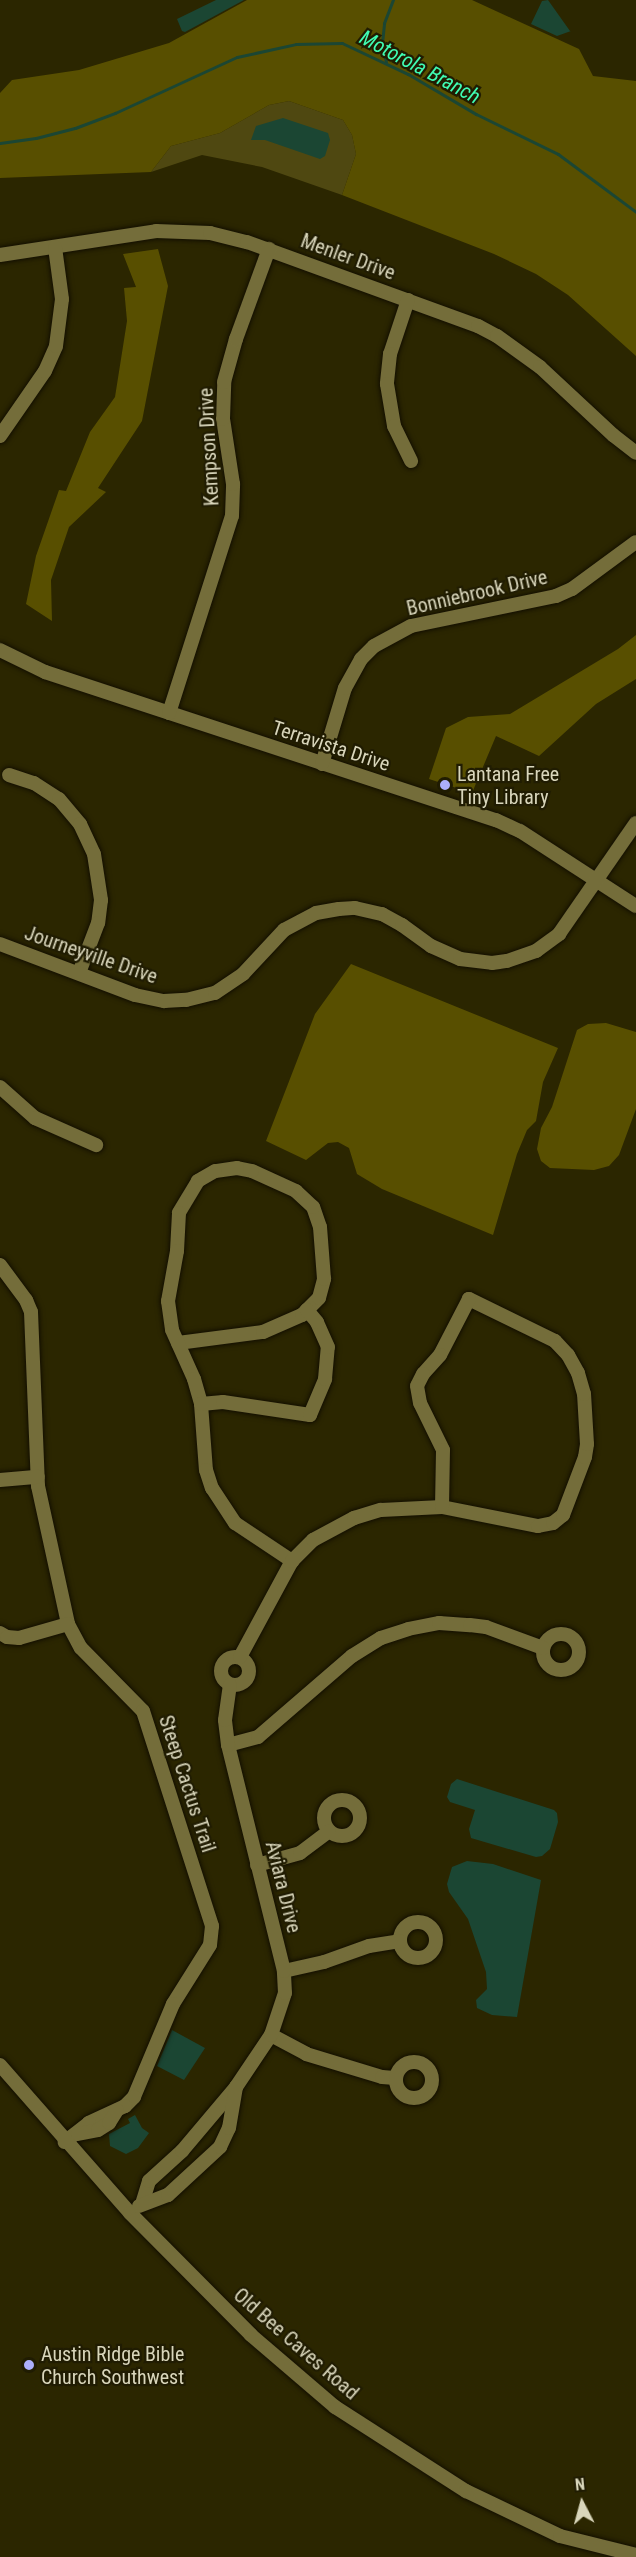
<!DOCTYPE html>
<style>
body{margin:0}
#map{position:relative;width:636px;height:2557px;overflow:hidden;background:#2b2600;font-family:"Roboto Condensed",sans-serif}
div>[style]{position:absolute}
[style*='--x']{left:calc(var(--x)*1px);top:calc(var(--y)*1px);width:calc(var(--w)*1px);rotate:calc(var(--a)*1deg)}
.green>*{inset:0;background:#4f4811}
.forest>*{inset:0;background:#584f00}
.water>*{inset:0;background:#1b4633}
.stream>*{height:3px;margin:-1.5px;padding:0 1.5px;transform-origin:1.5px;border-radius:1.5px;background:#1b4633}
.roads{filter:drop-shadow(0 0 2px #130f00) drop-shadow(0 0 2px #130f00)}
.minor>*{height:14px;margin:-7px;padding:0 7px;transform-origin:7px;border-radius:7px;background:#746d3a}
.minor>.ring{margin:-7px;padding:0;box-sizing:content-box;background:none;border:14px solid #746d3a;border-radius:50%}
.dots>*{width:16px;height:16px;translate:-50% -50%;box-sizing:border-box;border:3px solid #201c02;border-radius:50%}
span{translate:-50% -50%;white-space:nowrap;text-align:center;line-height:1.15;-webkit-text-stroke:4.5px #201c02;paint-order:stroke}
.street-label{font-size:20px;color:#d9d6bb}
.poi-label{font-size:20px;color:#d9d6bb}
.left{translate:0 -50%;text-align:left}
.water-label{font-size:21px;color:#40fcb3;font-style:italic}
.north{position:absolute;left:552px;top:2473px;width:60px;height:60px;-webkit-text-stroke:4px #201c02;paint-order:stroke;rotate:354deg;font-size:16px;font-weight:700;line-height:24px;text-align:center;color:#d9d6bb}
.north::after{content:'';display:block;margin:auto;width:21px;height:27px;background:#d9d6bb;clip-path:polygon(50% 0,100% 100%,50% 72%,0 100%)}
</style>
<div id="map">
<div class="green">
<div style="clip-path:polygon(289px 101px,343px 120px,352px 135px,356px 154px,342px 195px,262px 167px,202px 155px,151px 172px,171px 146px,220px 133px,269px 105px)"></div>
</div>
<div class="forest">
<div style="clip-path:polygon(247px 0,472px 0,579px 49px,593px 76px,636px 81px,636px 356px,568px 295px,536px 274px,494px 254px,342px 195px,356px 154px,352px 135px,343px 120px,289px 101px,269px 105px,220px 133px,171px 146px,151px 172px,0 178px,0 93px,12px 80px,79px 70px,169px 43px)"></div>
<div style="clip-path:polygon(158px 249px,168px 286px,142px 421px,98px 488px,106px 492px,69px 527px,51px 580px,52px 621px,26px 604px,36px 556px,59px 490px,66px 491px,90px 432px,115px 397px,127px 321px,124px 288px,136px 287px,123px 254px)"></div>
<div style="clip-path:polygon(636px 635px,636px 679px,596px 704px,539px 756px,496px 736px,472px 793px,429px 779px,446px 728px,468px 717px,510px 714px,618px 649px)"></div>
<div style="clip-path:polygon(351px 964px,558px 1048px,543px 1082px,536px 1121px,527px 1130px,517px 1154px,493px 1235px,382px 1189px,357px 1174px,349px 1148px,338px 1142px,328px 1143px,306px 1160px,266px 1141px,315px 1014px)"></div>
<div style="clip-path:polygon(606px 1023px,636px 1032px,636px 1109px,619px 1155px,609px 1166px,594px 1170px,550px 1168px,541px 1161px,537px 1149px,541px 1128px,552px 1107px,577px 1030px,588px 1024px)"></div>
</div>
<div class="water">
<div style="clip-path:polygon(216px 0,244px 0,185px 32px,182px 31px,177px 19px)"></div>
<div style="clip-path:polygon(548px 0,570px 31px,571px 31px,557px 36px,531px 24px,542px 1px)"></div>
<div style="clip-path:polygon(283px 118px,328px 133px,330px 140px,325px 156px,320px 159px,265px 140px,251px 140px,256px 126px)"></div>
<div style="clip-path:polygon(457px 1779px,554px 1810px,557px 1813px,558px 1822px,550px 1849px,542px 1856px,536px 1857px,471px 1838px,469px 1829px,475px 1810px,450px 1802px,447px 1797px,451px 1784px)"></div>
<div style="clip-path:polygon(467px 1861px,493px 1864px,541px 1880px,517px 2017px,492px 2015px,477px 2008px,476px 2000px,487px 1989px,486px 1972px,468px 1919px,449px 1892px,447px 1884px,452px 1867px)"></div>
<div style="clip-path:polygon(172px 2030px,205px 2048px,184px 2080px,157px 2066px)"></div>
<div style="clip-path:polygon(135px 2115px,142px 2128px,149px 2133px,138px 2148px,126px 2154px,110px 2146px,109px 2134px,130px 2123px,128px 2119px)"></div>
</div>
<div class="stream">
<div style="--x:386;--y:62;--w:19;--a:-102"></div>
<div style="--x:382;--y:43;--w:20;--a:-84"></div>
<div style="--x:384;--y:23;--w:25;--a:-69"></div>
<div style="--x:0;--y:143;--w:36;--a:-8"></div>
<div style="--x:36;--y:138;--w:40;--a:-14.4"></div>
<div style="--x:75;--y:128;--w:43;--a:-20.6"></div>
<div style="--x:115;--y:113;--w:134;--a:-24.7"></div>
<div style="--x:237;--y:57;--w:60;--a:-12.4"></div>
<div style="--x:296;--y:44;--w:46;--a:-1.2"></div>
<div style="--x:342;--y:43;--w:73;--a:25.2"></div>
<div style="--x:408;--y:74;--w:79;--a:30.5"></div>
<div style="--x:476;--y:114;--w:91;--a:26"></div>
<div style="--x:558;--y:154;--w:97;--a:36.6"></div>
</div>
<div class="roads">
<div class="minor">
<div style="--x:0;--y:255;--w:158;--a:-8.7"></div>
<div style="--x:156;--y:231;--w:54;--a:2.1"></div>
<div style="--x:210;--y:233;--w:38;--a:14"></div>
<div style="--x:247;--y:242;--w:246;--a:20"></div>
<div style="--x:478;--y:326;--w:21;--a:28"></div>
<div style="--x:497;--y:336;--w:53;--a:35.8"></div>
<div style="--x:540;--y:367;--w:100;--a:43"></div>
<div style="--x:613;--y:435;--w:29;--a:38"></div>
<div style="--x:408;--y:300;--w:57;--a:108.4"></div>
<div style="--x:390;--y:354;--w:30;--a:96"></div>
<div style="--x:387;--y:384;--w:43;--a:80.5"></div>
<div style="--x:394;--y:426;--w:39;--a:64"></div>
<div style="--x:0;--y:436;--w:79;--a:-55.3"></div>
<div style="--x:45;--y:371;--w:27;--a:-66"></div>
<div style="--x:56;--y:346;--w:47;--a:-82.7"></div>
<div style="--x:62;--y:299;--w:52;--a:-97.7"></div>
<div style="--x:0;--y:650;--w:50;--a:26.1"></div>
<div style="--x:45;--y:672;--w:475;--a:18.2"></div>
<div style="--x:496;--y:820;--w:26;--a:25"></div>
<div style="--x:520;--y:831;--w:138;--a:32.9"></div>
<div style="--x:169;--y:713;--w:207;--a:-72.3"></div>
<div style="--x:232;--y:516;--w:32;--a:-88"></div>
<div style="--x:233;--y:484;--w:66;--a:-98.7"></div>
<div style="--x:223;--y:419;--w:37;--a:-88"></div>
<div style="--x:224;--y:382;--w:45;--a:-74.4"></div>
<div style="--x:236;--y:339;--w:96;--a:-69.9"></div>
<div style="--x:322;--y:764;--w:79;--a:-73.2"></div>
<div style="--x:345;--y:688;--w:33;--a:-61"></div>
<div style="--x:361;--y:659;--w:18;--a:-45"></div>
<div style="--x:374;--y:646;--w:42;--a:-28.4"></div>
<div style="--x:411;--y:626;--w:148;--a:-11.7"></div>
<div style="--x:556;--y:596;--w:17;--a:-24"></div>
<div style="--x:572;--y:589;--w:79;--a:-36.3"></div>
<div style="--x:9;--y:775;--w:26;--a:18"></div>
<div style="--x:34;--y:783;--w:30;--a:33"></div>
<div style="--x:59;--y:799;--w:33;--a:50"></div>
<div style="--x:80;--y:824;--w:33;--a:65"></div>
<div style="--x:94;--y:854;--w:47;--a:81.3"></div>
<div style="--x:101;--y:900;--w:23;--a:97"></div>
<div style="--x:98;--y:923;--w:53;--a:110.8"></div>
<div style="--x:0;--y:944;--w:144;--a:20.7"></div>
<div style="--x:135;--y:995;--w:30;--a:12"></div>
<div style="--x:164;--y:1001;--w:22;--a:-3"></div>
<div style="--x:186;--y:1000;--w:30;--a:-14"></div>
<div style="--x:215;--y:993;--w:34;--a:-34"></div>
<div style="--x:243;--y:974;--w:60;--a:-47"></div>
<div style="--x:284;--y:930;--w:36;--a:-28"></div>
<div style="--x:316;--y:913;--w:23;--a:-10"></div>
<div style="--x:339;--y:909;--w:16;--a:-4"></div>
<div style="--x:355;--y:908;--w:28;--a:13"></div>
<div style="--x:382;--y:914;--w:23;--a:29"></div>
<div style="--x:402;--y:925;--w:36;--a:36"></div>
<div style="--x:431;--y:946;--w:32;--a:24"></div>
<div style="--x:460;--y:959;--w:32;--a:7"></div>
<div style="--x:492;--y:963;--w:15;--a:-8"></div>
<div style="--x:507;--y:961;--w:31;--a:-19"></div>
<div style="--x:536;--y:951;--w:29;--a:-36"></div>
<div style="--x:559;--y:934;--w:135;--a:-55.3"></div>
<div style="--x:0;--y:1087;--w:47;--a:41.5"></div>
<div style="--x:35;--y:1118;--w:67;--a:23.9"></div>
<div style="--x:0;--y:1265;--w:44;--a:53.4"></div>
<div style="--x:26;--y:1300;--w:13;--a:67"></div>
<div style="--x:31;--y:1312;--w:174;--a:87.7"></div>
<div style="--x:38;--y:1486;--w:141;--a:77.7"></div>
<div style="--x:68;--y:1624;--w:27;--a:62"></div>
<div style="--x:81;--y:1648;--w:88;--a:45.5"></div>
<div style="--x:143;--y:1711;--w:226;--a:72.2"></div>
<div style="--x:212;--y:1926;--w:19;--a:96"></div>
<div style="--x:210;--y:1945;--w:70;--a:122.1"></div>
<div style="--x:173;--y:2004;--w:101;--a:112.8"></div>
<div style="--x:134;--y:2097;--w:13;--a:135"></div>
<div style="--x:125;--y:2106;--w:40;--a:155"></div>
<div style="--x:89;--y:2123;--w:31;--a:142"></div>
<div style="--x:178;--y:1343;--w:86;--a:-7.4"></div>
<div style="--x:263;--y:1332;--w:43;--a:-23.6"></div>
<div style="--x:302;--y:1315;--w:24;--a:-45"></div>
<div style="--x:319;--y:1298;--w:20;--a:-75"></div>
<div style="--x:324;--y:1279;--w:52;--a:-94.4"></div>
<div style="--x:320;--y:1227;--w:21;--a:-109"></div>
<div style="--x:313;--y:1207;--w:23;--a:-137"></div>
<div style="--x:296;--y:1191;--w:48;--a:-155.6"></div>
<div style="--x:252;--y:1171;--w:15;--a:-169"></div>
<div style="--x:237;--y:1168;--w:22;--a:172"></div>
<div style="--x:215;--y:1171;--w:20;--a:150"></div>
<div style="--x:198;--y:1181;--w:37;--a:121"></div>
<div style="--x:179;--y:1213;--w:38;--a:93"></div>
<div style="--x:177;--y:1251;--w:51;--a:100.2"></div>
<div style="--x:168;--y:1301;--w:29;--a:82"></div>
<div style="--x:172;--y:1330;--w:54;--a:65.8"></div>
<div style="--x:194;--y:1379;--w:26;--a:74"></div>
<div style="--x:201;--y:1404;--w:66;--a:85.7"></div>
<div style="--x:206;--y:1470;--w:19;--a:72"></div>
<div style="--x:212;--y:1488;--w:42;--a:56.7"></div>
<div style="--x:235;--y:1523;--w:69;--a:33.7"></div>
<div style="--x:201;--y:1404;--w:22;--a:-5"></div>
<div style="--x:223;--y:1402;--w:88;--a:8.5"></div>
<div style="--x:310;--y:1415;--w:39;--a:-67"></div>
<div style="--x:325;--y:1379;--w:32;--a:-85"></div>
<div style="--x:328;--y:1347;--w:27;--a:-114"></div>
<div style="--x:317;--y:1322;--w:16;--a:-130"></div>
<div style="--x:0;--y:1480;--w:38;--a:-5"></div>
<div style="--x:0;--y:1633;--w:8;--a:30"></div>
<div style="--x:7;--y:1637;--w:12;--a:5"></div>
<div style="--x:19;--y:1638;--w:51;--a:-15.9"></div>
<div class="ring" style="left:543px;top:1634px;width:22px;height:22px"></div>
<div class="ring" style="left:221px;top:1657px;width:14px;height:14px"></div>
<div style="--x:240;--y:1657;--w:109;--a:-61.6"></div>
<div style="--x:292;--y:1561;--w:30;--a:-45"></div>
<div style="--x:313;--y:1540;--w:47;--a:-28.2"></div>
<div style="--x:354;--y:1518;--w:28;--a:-17"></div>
<div style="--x:381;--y:1510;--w:61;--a:-2.8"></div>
<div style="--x:442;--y:1507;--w:98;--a:11.2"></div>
<div style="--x:538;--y:1526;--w:15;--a:-11"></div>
<div style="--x:553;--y:1523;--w:13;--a:-39"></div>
<div style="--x:563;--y:1515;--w:62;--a:-69.2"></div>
<div style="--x:585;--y:1457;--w:13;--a:-81"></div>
<div style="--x:587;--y:1444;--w:50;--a:-93.4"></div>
<div style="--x:584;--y:1394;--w:22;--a:-106"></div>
<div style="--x:578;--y:1373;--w:21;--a:-119"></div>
<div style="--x:568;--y:1355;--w:19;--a:-133"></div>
<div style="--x:555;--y:1341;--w:96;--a:-154"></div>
<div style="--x:469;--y:1299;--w:63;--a:117.4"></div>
<div style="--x:440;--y:1355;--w:25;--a:132"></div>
<div style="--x:423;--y:1374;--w:13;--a:117"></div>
<div style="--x:417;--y:1386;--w:17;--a:80"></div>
<div style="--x:420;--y:1403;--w:52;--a:63.9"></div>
<div style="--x:443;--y:1450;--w:57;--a:91"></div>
<div style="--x:228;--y:1745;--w:31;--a:-15"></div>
<div style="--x:258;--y:1737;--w:124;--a:-40.8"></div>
<div style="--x:352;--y:1656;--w:34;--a:-32"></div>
<div style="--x:381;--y:1638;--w:28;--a:-18"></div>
<div style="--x:408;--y:1629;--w:32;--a:-11"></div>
<div style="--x:439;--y:1623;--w:31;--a:4"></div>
<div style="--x:470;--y:1625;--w:16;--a:7"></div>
<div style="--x:486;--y:1627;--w:61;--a:20.2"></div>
<div class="ring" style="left:324px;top:1800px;width:22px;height:22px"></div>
<div style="--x:257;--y:1865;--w:45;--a:-15.6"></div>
<div style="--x:300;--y:1853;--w:36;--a:-37"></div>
<div class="ring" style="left:400px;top:1922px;width:22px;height:22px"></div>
<div style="--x:284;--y:1971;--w:41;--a:-12.7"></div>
<div style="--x:324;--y:1962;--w:48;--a:-19.6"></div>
<div style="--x:369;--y:1946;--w:31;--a:-9"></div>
<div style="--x:271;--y:2035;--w:40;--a:28"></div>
<div style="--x:306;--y:2054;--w:79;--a:16.8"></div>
<div style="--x:382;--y:2077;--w:13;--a:4"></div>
<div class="ring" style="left:396px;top:2062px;width:22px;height:22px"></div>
<div style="--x:0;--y:2065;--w:197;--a:48.7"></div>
<div style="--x:130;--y:2213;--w:172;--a:45.2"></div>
<div style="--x:251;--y:2335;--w:111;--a:40.6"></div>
<div style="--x:335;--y:2407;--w:156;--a:32.7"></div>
<div style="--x:466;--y:2491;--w:104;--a:25.6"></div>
<div style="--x:560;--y:2536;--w:78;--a:14"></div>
<div style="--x:78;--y:2134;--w:20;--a:-11"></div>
<div style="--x:98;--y:2130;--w:13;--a:-32"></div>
<div style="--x:109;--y:2123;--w:15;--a:-58"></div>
<div style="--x:142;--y:2204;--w:24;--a:-73"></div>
<div style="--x:149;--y:2181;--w:45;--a:-42.3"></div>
<div style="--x:182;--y:2151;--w:84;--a:-49.8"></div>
<div style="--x:236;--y:2087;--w:63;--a:-56.1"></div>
<div style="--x:271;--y:2035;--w:44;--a:-71.6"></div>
<div style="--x:285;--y:1993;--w:22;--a:-93"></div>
<div style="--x:284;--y:1971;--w:233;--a:-103.9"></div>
<div style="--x:228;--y:1745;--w:25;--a:-97"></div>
<div style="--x:225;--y:1720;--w:35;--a:-82"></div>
<div style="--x:139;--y:2206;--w:31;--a:-21"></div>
<div style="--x:168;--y:2195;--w:71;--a:-42.7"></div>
<div style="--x:220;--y:2147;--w:21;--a:-65"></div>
<div style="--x:229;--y:2128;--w:42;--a:-80.3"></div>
</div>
</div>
<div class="dots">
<div style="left:445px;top:785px;background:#acaffb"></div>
<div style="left:29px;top:2365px;background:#acaffb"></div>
</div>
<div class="street-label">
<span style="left:348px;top:257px;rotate:20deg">Menler Drive</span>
<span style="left:209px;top:447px;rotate:-93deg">Kempson Drive</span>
<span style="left:477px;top:593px;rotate:-13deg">Bonniebrook Drive</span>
<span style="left:331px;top:746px;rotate:18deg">Terravista Drive</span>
<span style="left:91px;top:955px;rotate:19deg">Journeyville Drive</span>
<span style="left:187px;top:1784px;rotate:72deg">Steep Cactus Trail</span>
<span style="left:283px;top:1887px;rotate:76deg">Aviara Drive</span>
<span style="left:296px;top:2344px;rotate:41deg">Old Bee Caves Road</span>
</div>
<div class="poi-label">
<span class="left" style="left:457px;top:786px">Lantana Free<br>Tiny Library</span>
<span class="left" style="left:41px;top:2366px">Austin Ridge Bible<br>Church Southwest</span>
</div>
<div class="water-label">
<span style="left:420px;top:67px;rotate:28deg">Motorola Branch</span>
</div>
<div class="north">N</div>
</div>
